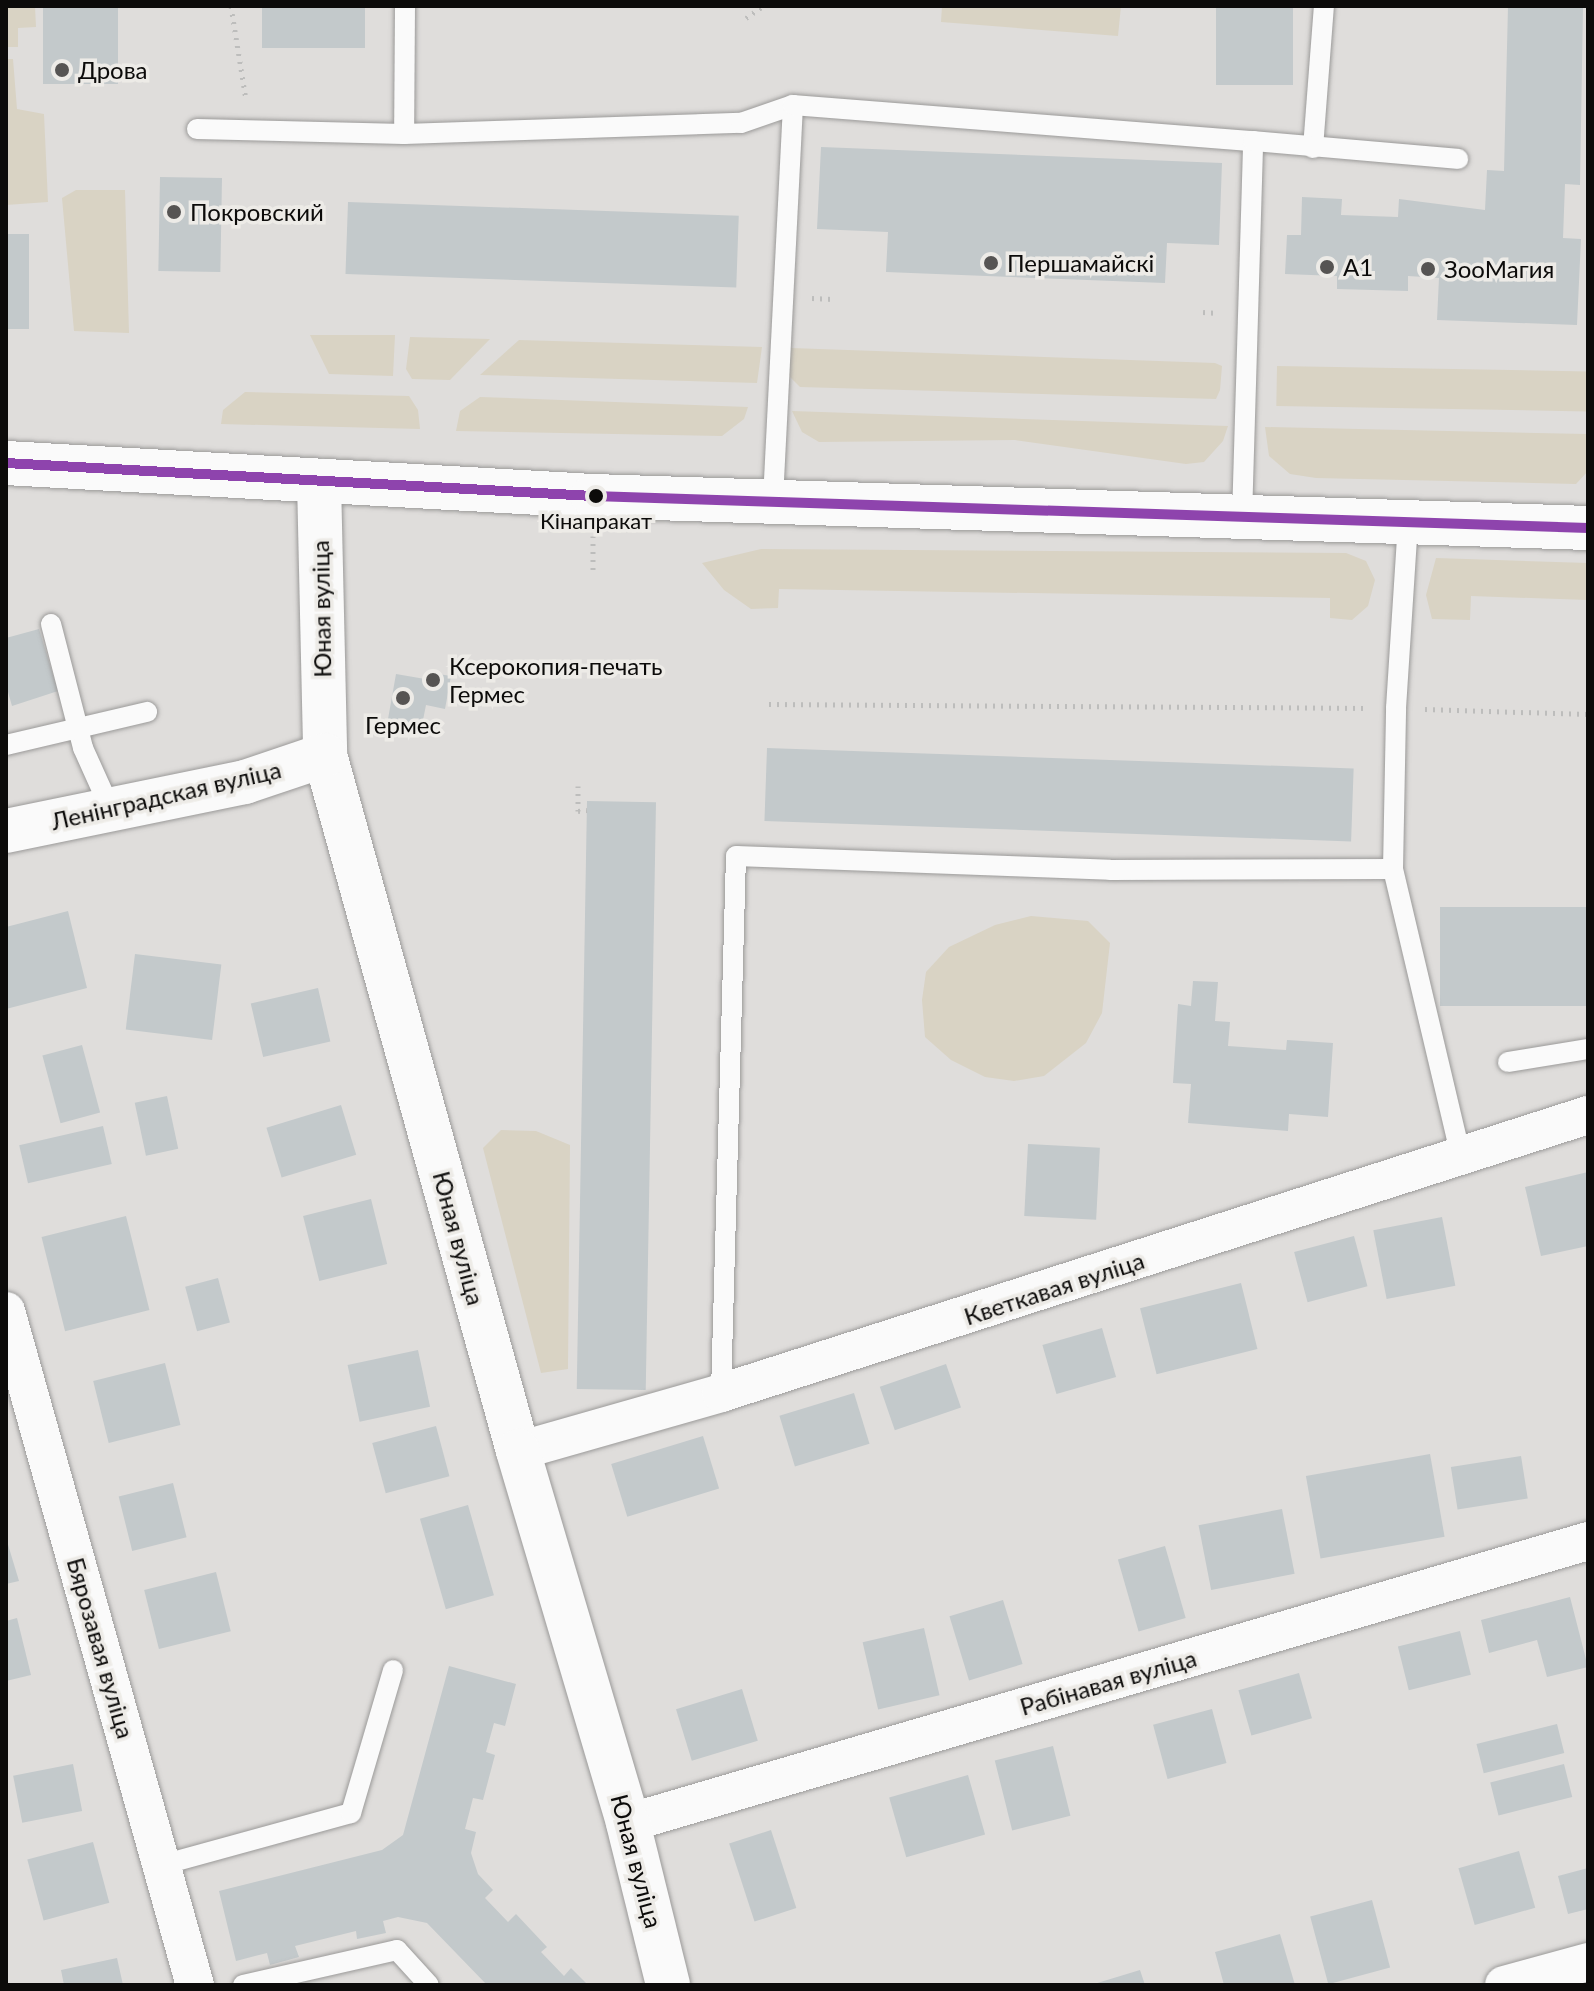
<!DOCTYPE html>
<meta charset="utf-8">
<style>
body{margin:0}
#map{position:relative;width:1594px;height:1991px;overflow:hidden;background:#dfdddb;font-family:Lato,sans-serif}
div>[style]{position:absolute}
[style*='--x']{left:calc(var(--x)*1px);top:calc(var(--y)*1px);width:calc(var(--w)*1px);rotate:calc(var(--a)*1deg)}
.green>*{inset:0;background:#d9d3c4;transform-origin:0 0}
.building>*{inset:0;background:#c3c9cb;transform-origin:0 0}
.path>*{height:5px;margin-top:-2.5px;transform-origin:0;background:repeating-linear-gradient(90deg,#bdbdbc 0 2px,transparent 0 8px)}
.roads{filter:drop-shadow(0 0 2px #9b9a99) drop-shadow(0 0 2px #9b9a99)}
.service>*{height:20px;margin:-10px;padding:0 10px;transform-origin:10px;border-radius:10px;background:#fafafa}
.minor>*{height:38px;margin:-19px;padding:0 19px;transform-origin:19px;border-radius:19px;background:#fafafa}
.tertiary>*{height:44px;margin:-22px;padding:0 22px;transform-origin:22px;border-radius:22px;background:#fafafa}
.primary>*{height:44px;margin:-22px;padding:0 22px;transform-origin:22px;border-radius:22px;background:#fafafa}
.bus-1>*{height:10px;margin:-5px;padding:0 5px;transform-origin:5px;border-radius:5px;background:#8e44ad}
.dots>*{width:22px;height:22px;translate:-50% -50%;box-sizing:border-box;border:4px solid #edebe7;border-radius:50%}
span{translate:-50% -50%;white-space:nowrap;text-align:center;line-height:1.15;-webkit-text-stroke:7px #edebe7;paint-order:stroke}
.bus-label{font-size:22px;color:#0c0b0a}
.poi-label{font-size:24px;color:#0c0b0a}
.left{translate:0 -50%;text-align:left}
.street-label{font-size:24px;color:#0c0b0a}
.frame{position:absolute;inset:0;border:8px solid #0c0b0a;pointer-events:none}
</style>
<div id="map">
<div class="green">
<div style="clip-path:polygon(6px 6px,35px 6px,36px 27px,18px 28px,18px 47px,6px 47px)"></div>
<div style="clip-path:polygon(942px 6px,1121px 6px,1118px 36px,941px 22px)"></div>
<div style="clip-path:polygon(6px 59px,13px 59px,17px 109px,44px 114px,48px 202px,6px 205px)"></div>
<div style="clip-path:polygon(76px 190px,125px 190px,129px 333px,74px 331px,62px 198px)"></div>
<div style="clip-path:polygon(310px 335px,395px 335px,393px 376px,329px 374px)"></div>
<div style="clip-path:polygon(410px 337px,490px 339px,450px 380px,412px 379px,406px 369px)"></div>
<div style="clip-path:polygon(519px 340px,762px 347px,757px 383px,480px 375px)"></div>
<div style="clip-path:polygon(791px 348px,1215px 363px,1222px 366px,1220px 390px,1216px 399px,800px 387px,789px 376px)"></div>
<div style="left:1277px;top:366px;width:311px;height:40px;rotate:1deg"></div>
<div style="clip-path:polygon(245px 392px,409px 396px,418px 410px,420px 429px,221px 424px,223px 410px)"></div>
<div style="clip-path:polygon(480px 397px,748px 407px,744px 419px,722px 436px,456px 431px,460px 411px)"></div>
<div style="clip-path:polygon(792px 411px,1228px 426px,1223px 441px,1204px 462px,1186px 464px,1015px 440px,819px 442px,802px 432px)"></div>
<div style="clip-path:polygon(1265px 427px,1587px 434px,1588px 471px,1576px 484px,1316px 478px,1290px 474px,1269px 456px)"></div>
<div style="clip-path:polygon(761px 549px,1346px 553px,1366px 561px,1375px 580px,1368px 606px,1352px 620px,1330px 618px,1330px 598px,779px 589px,778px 608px,751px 609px,724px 590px,702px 563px)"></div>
<div style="clip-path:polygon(1436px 558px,1588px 563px,1588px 600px,1471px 596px,1470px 620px,1432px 619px,1426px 595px)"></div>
<div style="clip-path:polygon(1031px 916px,1088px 921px,1110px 943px,1102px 1013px,1086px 1043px,1044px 1076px,1014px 1081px,985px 1077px,951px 1060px,925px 1037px,922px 1000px,926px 972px,949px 947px,995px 925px)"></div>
<div style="clip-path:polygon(501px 1130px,536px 1131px,570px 1145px,568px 1369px,541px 1373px,483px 1148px)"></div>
</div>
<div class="building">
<div style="left:43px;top:6px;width:75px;height:78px"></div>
<div style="left:262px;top:6px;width:103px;height:42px"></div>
<div style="left:1216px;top:6px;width:77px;height:79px"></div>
<div style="clip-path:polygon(1508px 6px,1583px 6px,1580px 185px,1565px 184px,1563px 238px,1581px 239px,1577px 325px,1437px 320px,1439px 278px,1408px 276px,1408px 291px,1337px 289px,1337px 276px,1285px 274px,1287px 235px,1301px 235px,1302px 197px,1342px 199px,1341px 215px,1398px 217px,1399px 199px,1485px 210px,1487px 170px,1504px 171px)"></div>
<div style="clip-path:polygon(821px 147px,1222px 163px,1219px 245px,1167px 243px,1165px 283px,886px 272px,888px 232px,817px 229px)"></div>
<div style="left:160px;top:177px;width:62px;height:94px;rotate:1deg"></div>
<div style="left:348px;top:202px;width:391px;height:72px;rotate:2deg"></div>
<div style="left:6px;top:234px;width:23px;height:95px"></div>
<div style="clip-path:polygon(39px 629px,58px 691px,12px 706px,6px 685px,6px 638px)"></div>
<div style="clip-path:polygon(426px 672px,451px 676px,445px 709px,426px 705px,422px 725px,388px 719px,396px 674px,425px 679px)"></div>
<div style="left:767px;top:748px;width:587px;height:73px;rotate:2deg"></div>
<div style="left:587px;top:801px;width:69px;height:588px;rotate:1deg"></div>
<div style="left:1588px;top:907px;width:99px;height:148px;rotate:90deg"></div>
<div style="clip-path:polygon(68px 911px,87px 988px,6px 1009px,6px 927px)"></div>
<div style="left:135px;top:954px;width:87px;height:76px;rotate:7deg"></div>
<div style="clip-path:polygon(1193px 981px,1218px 982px,1215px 1021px,1230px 1022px,1228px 1046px,1286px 1050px,1287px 1040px,1333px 1043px,1328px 1117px,1289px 1114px,1288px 1131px,1188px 1123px,1191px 1084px,1173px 1083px,1178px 1004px,1191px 1006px)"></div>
<div style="left:318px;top:988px;width:55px;height:69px;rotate:77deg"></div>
<div style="left:82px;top:1045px;width:70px;height:41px;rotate:75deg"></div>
<div style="left:167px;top:1096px;width:54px;height:33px;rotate:78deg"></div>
<div style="left:341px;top:1105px;width:52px;height:78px;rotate:73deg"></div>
<div style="left:103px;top:1126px;width:39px;height:86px;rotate:77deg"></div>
<div style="left:1028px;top:1144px;width:72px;height:72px;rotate:3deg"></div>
<div style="clip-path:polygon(1588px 1172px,1588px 1246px,1541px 1256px,1525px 1187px)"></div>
<div style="left:371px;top:1199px;width:67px;height:70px;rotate:76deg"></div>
<div style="left:126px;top:1216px;width:97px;height:87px;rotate:76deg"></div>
<div style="left:1442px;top:1217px;width:70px;height:70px;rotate:79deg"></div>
<div style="left:1354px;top:1236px;width:52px;height:62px;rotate:75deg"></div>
<div style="left:218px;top:1278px;width:46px;height:34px;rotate:75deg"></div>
<div style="left:1241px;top:1283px;width:68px;height:104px;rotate:76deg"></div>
<div style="left:1102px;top:1328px;width:51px;height:62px;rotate:74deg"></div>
<div style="left:418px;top:1350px;width:58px;height:72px;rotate:78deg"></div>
<div style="left:165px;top:1363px;width:64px;height:74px;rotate:76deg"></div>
<div style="left:946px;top:1364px;width:46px;height:70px;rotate:71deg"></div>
<div style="left:854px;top:1393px;width:53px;height:78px;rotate:73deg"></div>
<div style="left:436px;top:1426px;width:52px;height:66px;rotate:75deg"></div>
<div style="left:703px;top:1436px;width:55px;height:96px;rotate:73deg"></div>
<div style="left:1430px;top:1454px;width:84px;height:126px;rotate:80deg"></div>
<div style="left:1521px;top:1456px;width:43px;height:71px;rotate:81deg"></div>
<div style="left:173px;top:1483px;width:56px;height:56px;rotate:76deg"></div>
<div style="left:468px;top:1505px;width:94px;height:50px;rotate:74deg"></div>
<div style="left:1282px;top:1509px;width:66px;height:85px;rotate:79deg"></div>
<div style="clip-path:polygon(6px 1538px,19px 1581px,6px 1584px)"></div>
<div style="left:1165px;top:1546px;width:75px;height:49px;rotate:74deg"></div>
<div style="left:216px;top:1572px;width:61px;height:74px;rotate:76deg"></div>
<div style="clip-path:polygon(1570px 1597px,1588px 1667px,1547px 1677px,1537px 1640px,1489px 1653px,1481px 1620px)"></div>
<div style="left:1003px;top:1600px;width:67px;height:56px;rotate:73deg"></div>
<div style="clip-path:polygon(17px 1618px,31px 1675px,6px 1681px,6px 1621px)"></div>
<div style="left:924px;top:1628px;width:69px;height:63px;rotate:77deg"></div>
<div style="left:1460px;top:1631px;width:45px;height:64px;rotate:76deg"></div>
<div style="clip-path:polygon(449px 1666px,516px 1684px,505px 1726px,494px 1723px,486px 1752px,495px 1755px,483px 1800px,473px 1798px,465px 1829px,476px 1832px,471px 1853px,478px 1874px,493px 1890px,485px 1898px,508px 1922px,516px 1914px,547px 1947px,541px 1952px,564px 1976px,571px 1968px,588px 1985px,487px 1985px,427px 1923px,398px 1917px,383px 1921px,386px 1933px,357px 1939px,356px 1931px,295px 1946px,299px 1957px,270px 1965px,267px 1953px,236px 1961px,219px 1891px,382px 1850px,403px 1835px)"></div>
<div style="left:1299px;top:1673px;width:47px;height:63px;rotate:74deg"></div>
<div style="left:742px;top:1689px;width:54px;height:69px;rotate:73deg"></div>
<div style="left:1212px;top:1709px;width:56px;height:61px;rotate:75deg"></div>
<div style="left:1557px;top:1724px;width:30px;height:83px;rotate:76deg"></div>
<div style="left:1053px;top:1746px;width:72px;height:60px;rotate:76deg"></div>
<div style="left:73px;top:1764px;width:48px;height:61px;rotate:79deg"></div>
<div style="left:1564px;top:1764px;width:34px;height:76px;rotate:76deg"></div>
<div style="left:968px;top:1775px;width:62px;height:82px;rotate:74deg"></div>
<div style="left:771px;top:1830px;width:82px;height:44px;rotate:72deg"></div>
<div style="left:93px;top:1842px;width:63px;height:68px;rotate:75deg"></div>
<div style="left:1519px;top:1851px;width:59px;height:63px;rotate:74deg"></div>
<div style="clip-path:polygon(1588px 1868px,1588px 1909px,1568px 1914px,1558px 1876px)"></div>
<div style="left:1372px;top:1900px;width:70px;height:64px;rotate:75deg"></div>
<div style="clip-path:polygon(1280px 1934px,1295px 1985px,1224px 1985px,1215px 1952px)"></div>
<div style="clip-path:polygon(117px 1958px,123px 1985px,64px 1985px,61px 1970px)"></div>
<div style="clip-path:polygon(1140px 1970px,1145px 1985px,1094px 1985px,1094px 1984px)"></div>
</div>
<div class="path">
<div style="--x:231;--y:6;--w:95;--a:80.9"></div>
<div style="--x:746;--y:18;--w:21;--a:-35"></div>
<div style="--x:812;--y:298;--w:21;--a:3"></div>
<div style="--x:1203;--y:312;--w:15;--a:4"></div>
<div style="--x:593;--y:536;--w:39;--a:90"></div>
<div style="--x:769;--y:704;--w:598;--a:0.38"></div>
<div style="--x:1425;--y:709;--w:163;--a:1.8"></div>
<div style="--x:578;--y:786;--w:25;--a:90"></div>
<div style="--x:578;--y:811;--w:9;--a:-6"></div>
</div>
<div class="roads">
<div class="service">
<div style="--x:405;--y:6;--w:128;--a:90.4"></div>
<div style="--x:404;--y:134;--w:337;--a:-1.9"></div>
<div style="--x:741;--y:123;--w:55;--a:-19.1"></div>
<div style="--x:793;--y:105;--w:399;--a:92.9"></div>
<div style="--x:793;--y:105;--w:461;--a:4.5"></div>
<div style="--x:197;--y:129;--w:207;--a:1.4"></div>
<div style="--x:1313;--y:148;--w:142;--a:-85.6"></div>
<div style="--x:1242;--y:518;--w:377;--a:-88.3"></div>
<div style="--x:1253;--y:141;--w:206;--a:5"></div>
<div style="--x:51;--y:624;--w:128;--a:75.5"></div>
<div style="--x:83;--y:748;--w:66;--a:65.8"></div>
<div style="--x:6;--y:745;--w:145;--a:-13.2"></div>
<div style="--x:1393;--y:869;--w:295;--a:76.7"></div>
<div style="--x:1508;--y:1062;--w:81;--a:-9.2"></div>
<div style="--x:721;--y:1393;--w:537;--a:-88.4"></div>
<div style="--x:736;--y:856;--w:374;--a:2.1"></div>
<div style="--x:1110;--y:870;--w:283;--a:-0.2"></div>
<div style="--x:1393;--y:869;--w:161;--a:-88.9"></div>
<div style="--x:1396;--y:708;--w:185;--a:-86.3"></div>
<div style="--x:162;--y:1865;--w:196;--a:-15.4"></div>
<div style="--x:351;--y:1813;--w:149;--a:-73.6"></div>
<div style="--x:243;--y:1985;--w:158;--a:-12.8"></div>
<div style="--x:397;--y:1950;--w:47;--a:47.6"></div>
</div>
<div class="minor">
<div style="--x:6;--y:1311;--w:700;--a:74.34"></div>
<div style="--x:518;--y:1451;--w:211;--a:-15.9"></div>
<div style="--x:721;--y:1393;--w:910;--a:-17.78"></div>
<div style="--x:628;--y:1823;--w:1001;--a:-16.37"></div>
<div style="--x:1504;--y:1985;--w:87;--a:-15.3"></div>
</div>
<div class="tertiary">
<div style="--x:319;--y:481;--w:274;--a:88.7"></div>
<div style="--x:325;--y:755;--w:722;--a:74.5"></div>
<div style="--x:518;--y:1451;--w:388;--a:73.5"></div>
<div style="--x:628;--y:1823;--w:167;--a:76.1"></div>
<div style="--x:6;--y:831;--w:244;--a:-11.6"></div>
<div style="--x:245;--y:782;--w:84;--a:-18.6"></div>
</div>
<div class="primary">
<div style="--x:6;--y:463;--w:588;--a:3.22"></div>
<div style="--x:593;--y:496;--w:996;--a:1.84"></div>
</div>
</div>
<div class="bus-1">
<div style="--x:6;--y:463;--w:588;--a:3.22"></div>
<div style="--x:593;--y:496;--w:996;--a:1.84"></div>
</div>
<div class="dots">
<div style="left:62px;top:70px;background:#565453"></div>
<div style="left:174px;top:212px;background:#565453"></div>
<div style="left:991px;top:263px;background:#565453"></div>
<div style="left:1327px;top:267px;background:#565453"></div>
<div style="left:1428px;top:269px;background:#565453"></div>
<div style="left:596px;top:496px;background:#0c0b0a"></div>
<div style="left:433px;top:680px;background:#565453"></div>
<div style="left:403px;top:698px;background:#565453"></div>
</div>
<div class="bus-label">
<span style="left:596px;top:521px">Кінапракат</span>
</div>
<div class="poi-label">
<span class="left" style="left:78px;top:70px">Дрова</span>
<span class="left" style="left:190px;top:212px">Покровский</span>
<span class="left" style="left:1007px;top:263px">Першамайскі</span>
<span class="left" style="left:1343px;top:267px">A1</span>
<span class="left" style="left:1444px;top:269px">ЗооМагия</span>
<span class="left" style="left:449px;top:680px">Ксерокопия-печать<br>Гермес</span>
<span style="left:403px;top:725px">Гермес</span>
</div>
<div class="street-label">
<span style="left:321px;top:609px;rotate:-91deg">Юная вуліца</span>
<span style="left:166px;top:795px;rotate:-13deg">Ленінградская вуліца</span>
<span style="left:459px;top:1238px;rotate:75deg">Юная вуліца</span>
<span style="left:1054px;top:1288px;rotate:-18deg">Кветкавая вуліца</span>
<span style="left:101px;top:1648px;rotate:74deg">Бярозавая вуліца</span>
<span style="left:1108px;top:1682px;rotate:-16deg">Рабінавая вуліца</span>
<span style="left:637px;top:1861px;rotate:75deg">Юная вуліца</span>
</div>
<div class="frame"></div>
</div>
